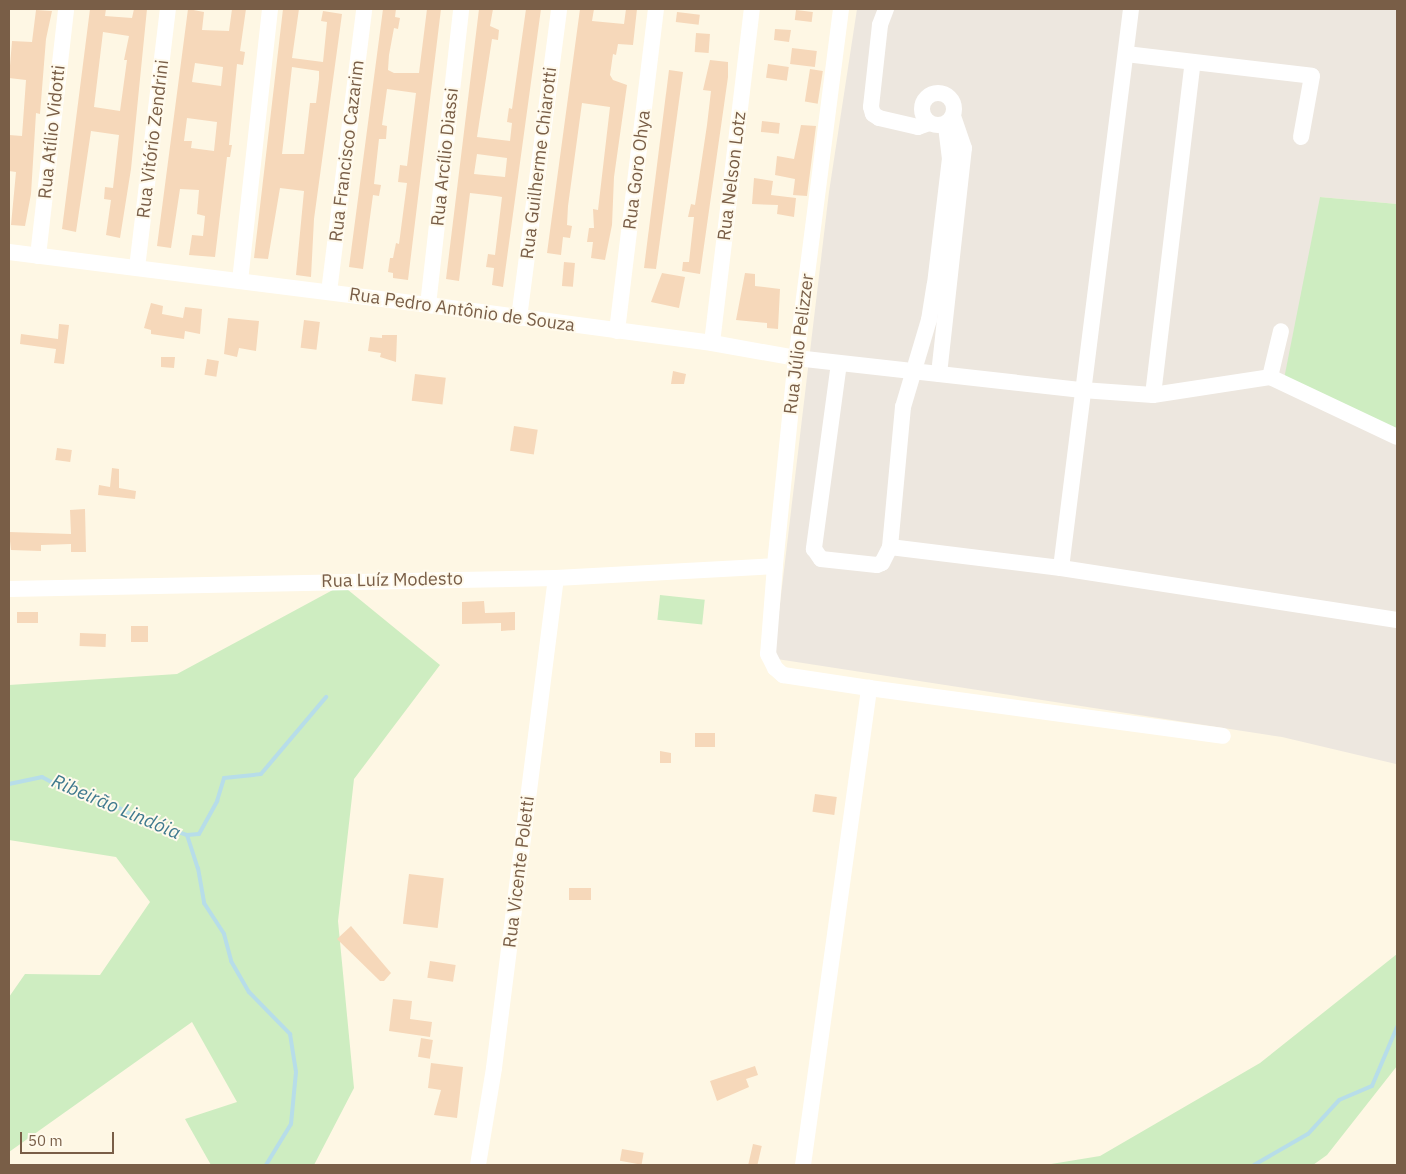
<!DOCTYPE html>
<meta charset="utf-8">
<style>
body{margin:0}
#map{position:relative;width:1406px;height:1174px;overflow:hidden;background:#fef7e4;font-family:"IBM Plex Sans",sans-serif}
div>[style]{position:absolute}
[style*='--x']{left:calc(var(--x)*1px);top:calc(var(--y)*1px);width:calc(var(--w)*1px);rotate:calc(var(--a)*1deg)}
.industrial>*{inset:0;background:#ede7df}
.green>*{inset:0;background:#ceedc1;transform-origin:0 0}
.stream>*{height:4px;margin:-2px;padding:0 2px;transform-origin:2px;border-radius:2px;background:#b7dde9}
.building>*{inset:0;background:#f6d8ba;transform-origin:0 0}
.minor>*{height:16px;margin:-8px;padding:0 8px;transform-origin:8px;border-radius:8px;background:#fff}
.minor>.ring{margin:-8px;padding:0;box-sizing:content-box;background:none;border:16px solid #fff;border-radius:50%}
span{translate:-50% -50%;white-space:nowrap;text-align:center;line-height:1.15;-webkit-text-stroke:4px #fffaec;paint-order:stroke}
.street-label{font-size:18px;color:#795e47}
.water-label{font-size:19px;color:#3f798e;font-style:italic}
.frame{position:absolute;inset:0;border:10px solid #795e47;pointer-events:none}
.scale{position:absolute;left:20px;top:1132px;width:94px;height:22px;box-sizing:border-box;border:2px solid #795e47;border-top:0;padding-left:6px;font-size:15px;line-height:18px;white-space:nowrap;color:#795e47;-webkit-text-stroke:4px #fffaec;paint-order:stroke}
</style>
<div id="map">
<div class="industrial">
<div style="clip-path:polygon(857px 9px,1397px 9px,1397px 204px,1320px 197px,1397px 429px,1396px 764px,1282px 737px,777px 659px,774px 654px,829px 192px)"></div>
</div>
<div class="green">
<div style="clip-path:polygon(1320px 197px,1397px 204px,1397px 429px,1284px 379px)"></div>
<div style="clip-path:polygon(342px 585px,440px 665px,354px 779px,338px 921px,354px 1088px,314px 1165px,211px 1165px,185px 1119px,237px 1102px,192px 1022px,9px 1152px,9px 997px,25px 974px,100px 975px,150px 902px,116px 857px,9px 840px,9px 685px,177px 674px)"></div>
<div style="left:660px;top:595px;width:45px;height:25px;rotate:6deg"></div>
<div style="clip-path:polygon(1397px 954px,1397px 1066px,1327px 1155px,1313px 1165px,1045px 1165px,1100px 1156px,1260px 1063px)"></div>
</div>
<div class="stream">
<div style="--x:9;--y:784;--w:34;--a:-12"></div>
<div style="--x:42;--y:777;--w:36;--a:28"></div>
<div style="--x:74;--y:794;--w:31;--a:11"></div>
<div style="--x:104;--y:800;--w:40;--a:28"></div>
<div style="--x:139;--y:819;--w:51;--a:18.4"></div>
<div style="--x:187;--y:835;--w:35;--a:72"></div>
<div style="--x:198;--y:868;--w:36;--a:80"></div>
<div style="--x:204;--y:903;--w:37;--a:57"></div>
<div style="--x:224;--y:934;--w:28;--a:75"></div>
<div style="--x:231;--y:961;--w:36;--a:60"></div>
<div style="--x:249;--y:992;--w:59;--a:45.7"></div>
<div style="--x:290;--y:1034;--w:38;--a:81"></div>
<div style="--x:296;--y:1072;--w:52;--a:95.5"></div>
<div style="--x:291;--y:1124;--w:48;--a:121.4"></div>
<div style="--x:187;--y:835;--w:12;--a:-5"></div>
<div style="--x:199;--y:834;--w:38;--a:-61"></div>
<div style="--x:217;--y:801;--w:24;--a:-73"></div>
<div style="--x:224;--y:778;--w:37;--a:-6"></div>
<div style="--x:261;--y:774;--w:101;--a:-49.8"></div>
<div style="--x:1254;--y:1165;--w:62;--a:-29.9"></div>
<div style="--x:1308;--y:1134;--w:46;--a:-47.6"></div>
<div style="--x:1339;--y:1100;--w:36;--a:-23"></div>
<div style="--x:1372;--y:1086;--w:64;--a:-67"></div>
</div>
<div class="building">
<div style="clip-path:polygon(evenodd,90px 9px,106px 9px,105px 16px,132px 18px,134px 9px,147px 9px,131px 169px,120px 238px,106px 235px,111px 200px,104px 199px,105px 187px,113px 188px,119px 135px,91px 131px,76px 232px,62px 229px,90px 9px,103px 32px,129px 36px,124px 60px,127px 60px,120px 111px,94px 107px,103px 32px)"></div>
<div style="clip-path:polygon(evenodd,188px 9px,204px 12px,202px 30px,229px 31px,232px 9px,246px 9px,240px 51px,245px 52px,243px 65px,237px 64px,229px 145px,232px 145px,230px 157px,227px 157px,215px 257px,189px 255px,192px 235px,203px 236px,205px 216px,197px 214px,199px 190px,180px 189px,171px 248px,157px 246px,188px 9px,195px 63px,223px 67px,221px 86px,192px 82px,195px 63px,188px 9px,187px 118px,217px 122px,214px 151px,191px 148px,192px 141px,184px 141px,187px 118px)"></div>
<div style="clip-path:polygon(evenodd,283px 9px,299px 9px,292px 58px,323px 62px,327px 22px,321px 21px,323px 11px,342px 14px,314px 219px,311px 277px,296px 275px,304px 191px,280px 188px,268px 259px,254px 258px,283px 9px,292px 67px,319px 71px,319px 79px,316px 103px,310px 103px,304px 154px,282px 154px,292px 67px)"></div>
<div style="clip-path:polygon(383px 9px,396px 9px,395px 17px,400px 18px,398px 29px,394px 28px,389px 55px,388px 70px,394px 73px,419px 73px,427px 9px,441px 9px,408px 280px,393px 278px,393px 273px,388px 272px,390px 258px,393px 258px,396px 243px,399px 244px,407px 183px,398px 182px,400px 165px,407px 166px,416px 93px,387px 89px,382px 125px,387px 126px,386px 139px,379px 139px,374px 184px,381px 185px,379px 196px,373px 195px,363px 269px,349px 267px)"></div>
<div style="clip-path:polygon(evenodd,479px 9px,493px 9px,490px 26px,499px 30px,498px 40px,492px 39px,477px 137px,510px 141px,512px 123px,507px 122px,509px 108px,512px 109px,526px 9px,541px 9px,503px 287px,492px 285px,494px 268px,486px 267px,488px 254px,495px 255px,502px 197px,496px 196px,470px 193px,459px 281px,446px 279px,479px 9px,477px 154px,507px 158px,505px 177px,474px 174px,477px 154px)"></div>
<div style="clip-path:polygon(580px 9px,594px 9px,592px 21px,624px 24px,626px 9px,637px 9px,633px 45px,618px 44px,616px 55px,613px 54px,610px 75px,613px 80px,627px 85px,614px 177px,612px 225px,605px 260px,591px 258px,593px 242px,587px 242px,589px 228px,594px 228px,593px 209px,598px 210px,610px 107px,582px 103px,568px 206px,567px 225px,572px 226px,570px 238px,563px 237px,561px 255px,547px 253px)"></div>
<div style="clip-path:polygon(36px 10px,52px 11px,46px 39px,40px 114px,36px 113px,31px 194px,25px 226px,11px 225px,16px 172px,9px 171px,9px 135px,22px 136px,26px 80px,9px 78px,12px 41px,32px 42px)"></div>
<div style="left:796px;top:10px;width:17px;height:10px;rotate:7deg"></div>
<div style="left:677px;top:12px;width:23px;height:10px;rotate:7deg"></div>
<div style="clip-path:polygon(775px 29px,791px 30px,789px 42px,774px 40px)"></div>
<div style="left:696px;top:33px;width:14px;height:19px;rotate:4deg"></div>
<div style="left:792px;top:48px;width:25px;height:16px;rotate:7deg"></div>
<div style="clip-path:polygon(710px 60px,728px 62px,728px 77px,700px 274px,682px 271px,683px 262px,689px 262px,694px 217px,688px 217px,691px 204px,695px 205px,707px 125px,711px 91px,703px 90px)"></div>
<div style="left:768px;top:64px;width:21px;height:14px;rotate:8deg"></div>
<div style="left:810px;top:69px;width:13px;height:33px;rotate:9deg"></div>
<div style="clip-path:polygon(669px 70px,683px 72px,656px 269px,644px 268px)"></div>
<div style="left:762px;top:121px;width:18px;height:11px;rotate:6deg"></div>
<div style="clip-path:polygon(801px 125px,816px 126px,807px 196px,793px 195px,795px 179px,775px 175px,777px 156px,794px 159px)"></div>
<div style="clip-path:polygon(754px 178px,773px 181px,771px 195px,796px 198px,794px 217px,777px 214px,778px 205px,752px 204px)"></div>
<div style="left:564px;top:262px;width:11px;height:24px;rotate:5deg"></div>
<div style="clip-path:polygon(662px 273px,685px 277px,679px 308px,651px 302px)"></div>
<div style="clip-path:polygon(745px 273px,755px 274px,755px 286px,780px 289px,778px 329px,767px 328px,767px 323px,736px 320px)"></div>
<div style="clip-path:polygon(151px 303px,163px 306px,162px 314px,183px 318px,185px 307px,202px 309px,200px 334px,185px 331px,184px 339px,151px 334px,151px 330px,144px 328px)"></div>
<div style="clip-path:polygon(228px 318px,259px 321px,256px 351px,239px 348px,237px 357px,224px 354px)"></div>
<div style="left:304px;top:320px;width:16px;height:28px;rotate:7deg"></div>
<div style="clip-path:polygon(59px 324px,69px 325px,64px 364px,54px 363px,56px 349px,20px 344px,21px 334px,58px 339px)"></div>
<div style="clip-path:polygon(382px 335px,397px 335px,396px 362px,380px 357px,381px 353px,368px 351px,370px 337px,382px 338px)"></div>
<div style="clip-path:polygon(161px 357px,175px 357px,174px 368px,161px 367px)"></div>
<div style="left:207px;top:359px;width:12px;height:16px;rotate:9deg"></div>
<div style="clip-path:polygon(673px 371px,686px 374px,684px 384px,671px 384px)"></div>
<div style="left:415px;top:374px;width:31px;height:27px;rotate:7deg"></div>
<div style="left:514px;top:426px;width:24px;height:25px;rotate:9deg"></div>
<div style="left:57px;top:448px;width:15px;height:12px;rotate:8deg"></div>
<div style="clip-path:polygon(112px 468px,119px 469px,119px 488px,136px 491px,135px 499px,98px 495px,99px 485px,110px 487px)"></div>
<div style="clip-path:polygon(85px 509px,86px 552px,71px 552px,71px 544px,41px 545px,41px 551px,11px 550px,9px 532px,71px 534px,70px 510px)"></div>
<div style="clip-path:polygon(484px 601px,485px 613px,515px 612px,515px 630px,501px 631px,501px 623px,462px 624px,462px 602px)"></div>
<div style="left:17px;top:612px;width:21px;height:11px"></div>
<div style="left:148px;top:626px;width:16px;height:17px;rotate:90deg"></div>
<div style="left:80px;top:633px;width:26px;height:13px;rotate:2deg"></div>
<div style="left:715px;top:733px;width:14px;height:20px;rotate:90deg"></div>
<div style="clip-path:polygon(660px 751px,671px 753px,671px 763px,660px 763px)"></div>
<div style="left:815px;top:794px;width:22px;height:18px;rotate:8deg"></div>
<div style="left:409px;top:874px;width:35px;height:50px;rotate:7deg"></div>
<div style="left:569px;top:888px;width:22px;height:12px"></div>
<div style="clip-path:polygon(351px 926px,391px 973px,384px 981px,380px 981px,337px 939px)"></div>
<div style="left:430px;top:961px;width:26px;height:17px;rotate:9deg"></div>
<div style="clip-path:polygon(393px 999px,412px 1001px,410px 1019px,432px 1022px,430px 1037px,389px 1031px)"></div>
<div style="left:421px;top:1038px;width:12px;height:19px;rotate:9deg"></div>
<div style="clip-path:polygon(431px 1063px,463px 1067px,457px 1118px,434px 1115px,441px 1090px,428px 1088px)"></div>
<div style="clip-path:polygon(755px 1066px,758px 1075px,746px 1079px,749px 1087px,717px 1101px,710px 1081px)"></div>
<div style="left:753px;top:1144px;width:9px;height:21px;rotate:13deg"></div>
<div style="left:622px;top:1149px;width:22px;height:12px;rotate:10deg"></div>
</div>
<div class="minor">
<div style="--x:841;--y:9;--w:352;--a:97.3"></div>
<div style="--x:796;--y:358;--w:209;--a:95.8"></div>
<div style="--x:775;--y:566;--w:88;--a:94.5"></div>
<div style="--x:768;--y:654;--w:16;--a:63"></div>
<div style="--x:775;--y:668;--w:11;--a:41"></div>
<div style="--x:783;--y:675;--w:87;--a:8.6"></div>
<div style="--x:869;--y:688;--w:357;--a:7.7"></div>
<div style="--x:886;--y:9;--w:17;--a:111"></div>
<div style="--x:880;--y:25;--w:82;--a:96.3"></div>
<div style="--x:871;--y:107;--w:7;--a:74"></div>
<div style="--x:873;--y:114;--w:7;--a:34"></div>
<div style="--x:879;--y:118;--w:40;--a:13"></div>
<div style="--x:918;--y:127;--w:12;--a:-20"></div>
<div style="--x:1126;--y:54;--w:187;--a:6.7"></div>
<div style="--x:1312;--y:76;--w:62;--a:100.2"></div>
<div class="ring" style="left:922px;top:93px;width:16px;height:16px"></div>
<div style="--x:9;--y:252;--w:422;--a:7.2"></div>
<div style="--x:428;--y:305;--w:287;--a:7.6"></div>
<div style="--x:712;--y:343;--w:85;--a:10.1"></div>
<div style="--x:796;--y:358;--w:288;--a:6.4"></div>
<div style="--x:1082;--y:390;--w:71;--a:4"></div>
<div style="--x:1153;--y:395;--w:118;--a:-8.7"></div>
<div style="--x:1270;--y:377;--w:140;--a:25.3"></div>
<div style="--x:38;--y:256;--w:249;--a:-83.5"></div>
<div style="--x:137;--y:268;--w:261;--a:-83.2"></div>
<div style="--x:240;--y:281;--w:274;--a:-83.7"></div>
<div style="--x:329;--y:292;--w:285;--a:-82.9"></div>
<div style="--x:428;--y:305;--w:298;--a:-83.6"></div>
<div style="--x:519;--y:318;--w:312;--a:-82.6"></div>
<div style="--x:617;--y:331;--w:324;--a:-83.1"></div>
<div style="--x:712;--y:343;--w:336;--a:-83.2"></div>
<div style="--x:839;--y:363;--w:188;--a:97.7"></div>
<div style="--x:814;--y:549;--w:12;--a:55"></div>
<div style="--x:821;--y:559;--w:56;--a:6.1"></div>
<div style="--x:877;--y:565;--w:5;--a:-22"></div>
<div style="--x:882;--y:563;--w:18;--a:-63"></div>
<div style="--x:890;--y:547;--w:141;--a:-84.7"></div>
<div style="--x:903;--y:407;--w:91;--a:-73.4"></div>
<div style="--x:929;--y:320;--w:36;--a:-81"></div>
<div style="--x:935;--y:284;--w:126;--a:-83.2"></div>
<div style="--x:950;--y:159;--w:35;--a:-97"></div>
<div style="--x:939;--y:374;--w:227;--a:-83.7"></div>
<div style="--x:964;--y:148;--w:34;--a:-109"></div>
<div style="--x:1270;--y:377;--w:47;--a:-76.6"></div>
<div style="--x:1153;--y:395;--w:335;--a:-83.2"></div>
<div style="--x:890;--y:547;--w:172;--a:7"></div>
<div style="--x:1061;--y:568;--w:340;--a:8.8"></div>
<div style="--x:1061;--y:568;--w:563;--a:-82.86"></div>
<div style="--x:9;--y:589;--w:547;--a:-1.15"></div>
<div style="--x:556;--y:578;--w:219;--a:-3.1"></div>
<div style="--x:478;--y:1165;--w:98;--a:-80.6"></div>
<div style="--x:494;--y:1068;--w:494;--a:-82.8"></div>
<div style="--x:803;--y:1165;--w:482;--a:-82.1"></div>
</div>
<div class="street-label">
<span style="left:52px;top:132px;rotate:-84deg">Rua Atílio Vidotti</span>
<span style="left:153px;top:139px;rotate:-83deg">Rua Vitório Zendrini</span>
<span style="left:347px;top:151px;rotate:-83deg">Rua Francisco Cazarim</span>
<span style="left:445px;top:157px;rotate:-84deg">Rua Arcílio Diassi</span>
<span style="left:539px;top:163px;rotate:-83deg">Rua Guilherme Chiarotti</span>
<span style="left:637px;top:170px;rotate:-83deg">Rua Goro Ohya</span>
<span style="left:732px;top:176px;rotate:-83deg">Rua Nelson Lotz</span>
<span style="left:462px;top:310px;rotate:8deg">Rua Pedro Antônio de Souza</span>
<span style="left:799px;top:344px;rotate:-83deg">Rua Júlio Pelizzer</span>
<span style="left:392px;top:580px;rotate:-1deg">Rua Luíz Modesto</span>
<span style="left:519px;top:872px;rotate:-83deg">Rua Vicente Poletti</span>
</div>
<div class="water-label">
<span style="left:116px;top:807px;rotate:23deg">Ribeirão Lindóia</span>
</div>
<div class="frame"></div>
<div class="scale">50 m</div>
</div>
